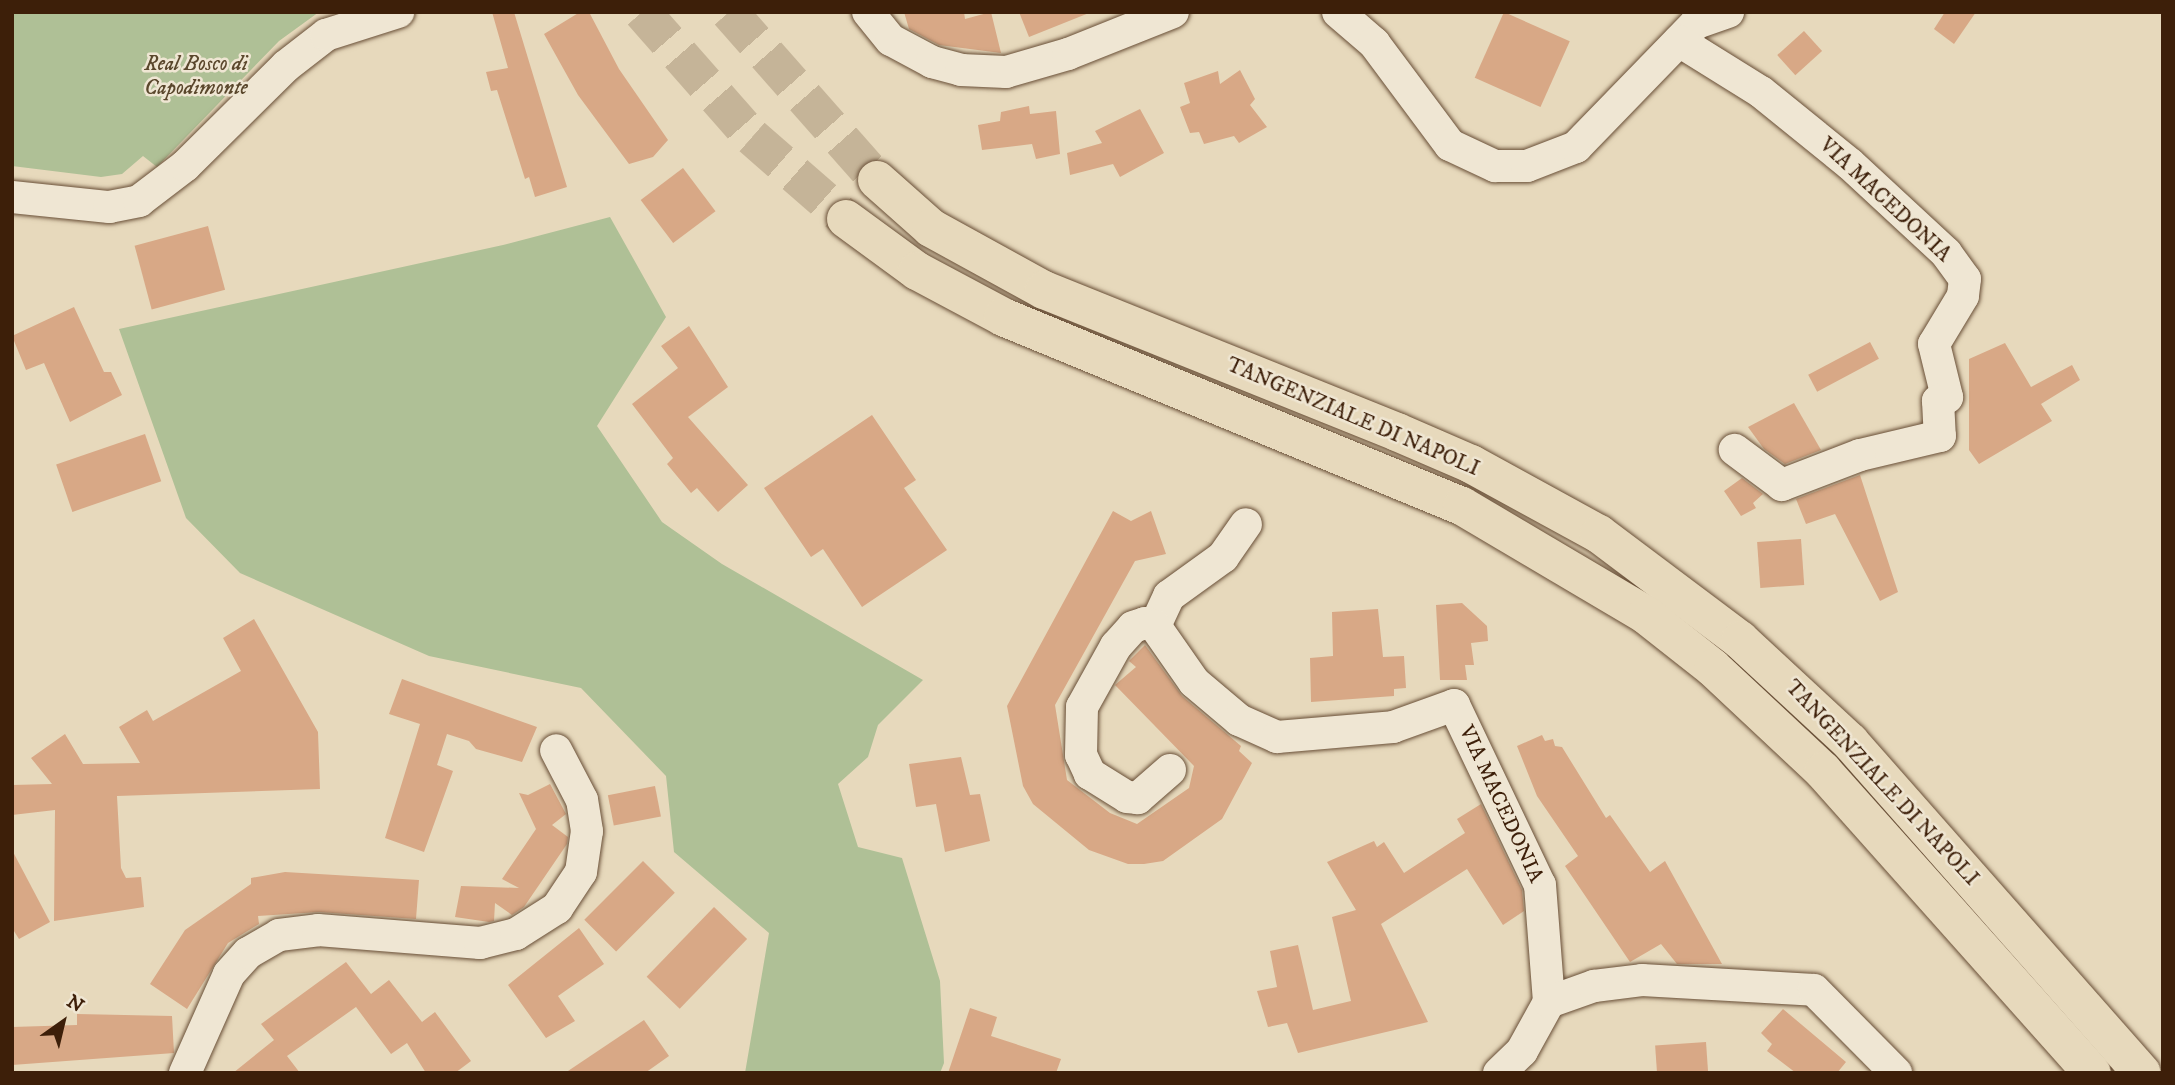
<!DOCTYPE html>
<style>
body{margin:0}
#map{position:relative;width:2175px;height:1085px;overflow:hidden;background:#e7d9bc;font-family:"IM FELL DW Pica",serif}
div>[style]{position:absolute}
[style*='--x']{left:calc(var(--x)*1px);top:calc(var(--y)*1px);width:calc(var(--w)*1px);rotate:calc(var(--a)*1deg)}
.green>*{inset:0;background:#afc096}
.building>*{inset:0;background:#d8a886;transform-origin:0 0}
.highway-tunnel>*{height:38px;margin-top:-19px;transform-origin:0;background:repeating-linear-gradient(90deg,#c5b498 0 38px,transparent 0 57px)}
.roads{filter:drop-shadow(0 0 2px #684e36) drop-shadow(0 0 2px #684e36)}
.minor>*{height:32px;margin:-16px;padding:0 16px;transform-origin:16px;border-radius:16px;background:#efe6d3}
.highway>*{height:38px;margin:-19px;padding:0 19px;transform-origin:19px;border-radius:19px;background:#e7d9bc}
span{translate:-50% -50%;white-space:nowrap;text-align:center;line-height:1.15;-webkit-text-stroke:5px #efe6d3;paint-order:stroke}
.park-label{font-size:21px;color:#5a472c;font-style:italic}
.street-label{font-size:21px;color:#3d1f09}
.frame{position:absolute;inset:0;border:14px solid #3d1f09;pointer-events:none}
.north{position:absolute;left:28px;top:987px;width:70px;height:70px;-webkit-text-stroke:5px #efe6d3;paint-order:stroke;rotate:34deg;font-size:19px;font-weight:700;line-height:28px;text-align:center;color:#3d1f09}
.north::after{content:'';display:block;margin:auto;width:24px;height:32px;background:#3d1f09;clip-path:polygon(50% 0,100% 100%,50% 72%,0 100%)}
</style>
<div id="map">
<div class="green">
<div style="clip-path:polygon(12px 12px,319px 12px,279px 41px,157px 167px,143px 156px,122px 174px,101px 177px,12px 166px)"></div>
<div style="clip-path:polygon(610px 217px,666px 317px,597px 426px,662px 522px,722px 564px,923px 680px,878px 725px,868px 757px,838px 784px,858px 847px,902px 858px,940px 981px,944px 1063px,940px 1073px,745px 1073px,769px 933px,674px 852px,666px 776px,581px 688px,429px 656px,240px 573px,186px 518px,119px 329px,503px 245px)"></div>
</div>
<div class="building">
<div style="clip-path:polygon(492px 12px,514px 12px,567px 187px,535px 197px,529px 177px,525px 179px,497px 90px,491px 91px,486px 72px,508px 68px)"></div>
<div style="clip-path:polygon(580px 12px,589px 12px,619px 69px,668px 140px,653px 157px,629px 164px,578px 95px,544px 34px)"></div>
<div style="clip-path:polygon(904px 12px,964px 12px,965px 19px,991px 12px,1001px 53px,939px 45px,909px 29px)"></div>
<div style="clip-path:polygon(1019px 12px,1089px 12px,1089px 13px,1029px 37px)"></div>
<div style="left:1504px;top:12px;width:72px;height:72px;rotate:24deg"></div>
<div style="clip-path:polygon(1945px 12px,1976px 12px,1954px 44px,1934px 29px)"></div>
<div style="left:1804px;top:31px;width:27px;height:36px;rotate:48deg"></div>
<div style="clip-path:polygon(1240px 70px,1255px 99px,1250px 105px,1267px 127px,1239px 143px,1234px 136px,1204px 144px,1199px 132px,1190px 133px,1180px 107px,1190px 103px,1184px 83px,1218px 71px,1220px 84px)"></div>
<div style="clip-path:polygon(1029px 106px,1030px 114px,1056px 111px,1060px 154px,1036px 159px,1032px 144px,982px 150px,978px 125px,1000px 121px,1001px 112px)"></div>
<div style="clip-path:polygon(1140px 109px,1164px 153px,1120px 177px,1113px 164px,1070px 175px,1067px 153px,1102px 143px,1095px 131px)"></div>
<div style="left:683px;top:168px;width:54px;height:53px;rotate:53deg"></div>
<div style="left:208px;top:226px;width:66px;height:76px;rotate:75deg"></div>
<div style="clip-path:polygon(74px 307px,104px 372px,111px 372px,122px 395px,70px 422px,44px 363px,26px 370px,12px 336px)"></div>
<div style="clip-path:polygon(689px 326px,728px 387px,688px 417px,748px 485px,718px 512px,697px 488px,691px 493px,667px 464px,673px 458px,632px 404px,678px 368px,661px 346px)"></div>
<div style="left:1870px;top:342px;width:19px;height:70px;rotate:62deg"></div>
<div style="clip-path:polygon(2005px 343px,2031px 387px,2072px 365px,2080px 380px,2041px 404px,2052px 421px,1979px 464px,1969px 450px,1969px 359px)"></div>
<div style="clip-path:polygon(1794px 403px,1821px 450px,1785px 464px,1764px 449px,1748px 427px)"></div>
<div style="clip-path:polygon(872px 415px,916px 480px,904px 488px,947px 550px,862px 607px,823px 549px,811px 557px,764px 488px)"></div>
<div style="left:145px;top:434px;width:50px;height:94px;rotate:71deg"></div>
<div style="clip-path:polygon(1860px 475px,1898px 592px,1880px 601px,1835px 514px,1806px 524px,1796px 499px)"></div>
<div style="clip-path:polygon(1742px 478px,1763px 494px,1753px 503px,1756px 508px,1741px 516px,1724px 491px)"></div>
<div style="clip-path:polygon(1113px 511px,1131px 521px,1151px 511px,1166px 554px,1135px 561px,1055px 705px,1067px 780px,1110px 813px,1137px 824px,1189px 788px,1194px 766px,1115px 685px,1136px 667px,1129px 661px,1145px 645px,1182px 696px,1241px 746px,1239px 751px,1252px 763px,1222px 819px,1163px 861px,1144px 864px,1128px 864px,1089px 850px,1033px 804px,1023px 786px,1007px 706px)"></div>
<div style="left:1801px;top:539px;width:46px;height:44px;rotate:86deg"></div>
<div style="clip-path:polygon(1462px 603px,1487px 626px,1488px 641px,1471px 643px,1474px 665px,1465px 665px,1467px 680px,1440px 680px,1436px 605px)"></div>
<div style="clip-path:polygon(1378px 609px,1383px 657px,1404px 656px,1406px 688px,1394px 689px,1394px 696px,1311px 702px,1310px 658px,1333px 656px,1332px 612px)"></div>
<div style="clip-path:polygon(254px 619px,318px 732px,320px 789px,117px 796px,121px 868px,126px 878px,141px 877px,144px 907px,54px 921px,55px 810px,12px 815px,12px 785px,52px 784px,31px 758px,65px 734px,83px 764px,140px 763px,119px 727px,147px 710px,153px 721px,241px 671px,223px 638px)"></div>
<div style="clip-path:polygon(402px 679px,537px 727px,522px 762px,476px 749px,469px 741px,447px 734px,437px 765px,453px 771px,424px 852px,385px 838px,420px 724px,389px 714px)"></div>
<div style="clip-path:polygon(1542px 735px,1545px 741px,1553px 739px,1555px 746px,1562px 747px,1606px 818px,1610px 815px,1650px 872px,1665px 861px,1722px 964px,1677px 964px,1661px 944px,1630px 962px,1565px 866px,1578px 856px,1537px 796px,1517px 746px)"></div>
<div style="clip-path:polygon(961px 757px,970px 795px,980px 794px,990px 841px,945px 852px,936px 804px,916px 807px,909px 764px)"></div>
<div style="clip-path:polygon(550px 784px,566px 814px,552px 825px,568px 837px,567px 844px,524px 907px,512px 915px,495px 903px,494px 921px,489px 922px,455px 917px,461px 886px,519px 888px,502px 879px,536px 829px,519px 793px,528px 795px)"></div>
<div style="left:655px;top:786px;width:31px;height:48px;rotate:79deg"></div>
<div style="clip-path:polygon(1481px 804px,1522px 890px,1524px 911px,1503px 925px,1467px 869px,1381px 924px,1428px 1022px,1298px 1053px,1287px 1023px,1268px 1027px,1257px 991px,1277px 987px,1270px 951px,1298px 945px,1313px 1010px,1351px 1001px,1332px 917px,1356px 910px,1327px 862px,1374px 841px,1377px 847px,1384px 842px,1404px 873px,1465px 833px,1457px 819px)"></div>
<div style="clip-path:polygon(12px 850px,50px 922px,19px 939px,12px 928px)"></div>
<div style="left:643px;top:861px;width:45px;height:83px;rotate:45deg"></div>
<div style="clip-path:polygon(285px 872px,419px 880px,416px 919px,319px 912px,258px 916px,259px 924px,228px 943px,187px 1009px,150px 984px,185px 930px,251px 884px,251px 878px)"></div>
<div style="left:714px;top:907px;width:46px;height:97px;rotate:44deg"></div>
<div style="clip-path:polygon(579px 928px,604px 964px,558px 996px,575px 1021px,546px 1038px,508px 985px)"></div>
<div style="clip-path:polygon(346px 962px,371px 994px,389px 980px,422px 1022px,435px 1012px,471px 1061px,455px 1073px,426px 1073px,407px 1043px,391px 1054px,356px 1007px,287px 1056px,300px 1073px,233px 1073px,274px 1040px,261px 1024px)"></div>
<div style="clip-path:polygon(970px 1008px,997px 1017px,991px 1036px,1061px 1059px,1056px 1073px,948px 1073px)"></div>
<div style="clip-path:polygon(1783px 1009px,1846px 1062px,1837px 1073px,1796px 1073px,1767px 1051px,1772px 1044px,1761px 1033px)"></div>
<div style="clip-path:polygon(77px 1014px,172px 1016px,174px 1053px,12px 1065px,12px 1027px,77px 1025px)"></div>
<div style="clip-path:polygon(644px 1020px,669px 1056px,645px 1073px,565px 1073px)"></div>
<div style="left:1706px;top:1042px;width:31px;height:51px;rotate:86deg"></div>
</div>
<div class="highway-tunnel">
<div style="--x:642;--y:12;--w:167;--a:48.7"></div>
<div style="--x:752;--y:137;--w:125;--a:41.1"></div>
<div style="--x:729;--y:12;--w:224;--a:48.6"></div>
</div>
<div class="roads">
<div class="minor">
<div style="--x:868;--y:12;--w:36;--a:51"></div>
<div style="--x:891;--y:40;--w:47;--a:28.2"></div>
<div style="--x:932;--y:62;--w:30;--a:15"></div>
<div style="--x:961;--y:70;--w:45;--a:2.5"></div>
<div style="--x:1006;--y:72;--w:65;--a:-16.2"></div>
<div style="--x:1068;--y:54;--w:113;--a:-21.8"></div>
<div style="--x:1338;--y:12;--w:48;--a:40.7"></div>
<div style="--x:1374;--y:43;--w:127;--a:53.3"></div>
<div style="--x:1450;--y:145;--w:50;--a:25"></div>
<div style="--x:1495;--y:166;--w:32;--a:0"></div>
<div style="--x:1527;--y:166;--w:53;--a:-21.2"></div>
<div style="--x:1576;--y:147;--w:173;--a:-45.9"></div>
<div style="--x:1696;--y:23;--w:34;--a:-19"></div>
<div style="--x:1679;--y:41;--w:97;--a:31.9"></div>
<div style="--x:1761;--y:92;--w:114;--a:39"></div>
<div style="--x:1850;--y:164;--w:131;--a:42.8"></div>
<div style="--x:1946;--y:253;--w:32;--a:54"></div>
<div style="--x:1965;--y:279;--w:17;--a:97"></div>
<div style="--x:1963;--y:296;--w:56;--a:121.1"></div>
<div style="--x:1934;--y:344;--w:55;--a:76.2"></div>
<div style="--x:1947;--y:397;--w:10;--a:156"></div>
<div style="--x:1938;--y:401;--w:35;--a:87"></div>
<div style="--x:1940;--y:436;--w:82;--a:166.6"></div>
<div style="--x:1860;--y:455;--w:84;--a:159"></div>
<div style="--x:1782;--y:485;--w:59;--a:-143.3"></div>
<div style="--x:12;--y:197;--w:98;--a:5.9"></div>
<div style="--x:109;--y:207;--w:31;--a:-11"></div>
<div style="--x:139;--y:201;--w:58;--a:-37.3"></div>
<div style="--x:185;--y:166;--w:142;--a:-44.7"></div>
<div style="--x:286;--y:66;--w:51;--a:-37.8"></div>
<div style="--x:326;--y:35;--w:76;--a:-17.7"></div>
<div style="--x:1155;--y:626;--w:33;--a:-65"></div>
<div style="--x:1169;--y:596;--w:67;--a:-35.8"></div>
<div style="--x:1223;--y:557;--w:40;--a:-55.1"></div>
<div style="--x:1170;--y:770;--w:43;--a:138.8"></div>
<div style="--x:1138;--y:798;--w:11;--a:-175"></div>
<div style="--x:1127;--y:797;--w:44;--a:-148.1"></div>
<div style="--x:1090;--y:774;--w:21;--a:-115"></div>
<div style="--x:1081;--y:755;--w:48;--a:-88.8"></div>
<div style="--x:1082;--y:707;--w:70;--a:-60.9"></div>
<div style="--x:1116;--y:646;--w:25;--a:-48"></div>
<div style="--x:1133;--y:627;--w:13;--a:-18"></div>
<div style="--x:1145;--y:623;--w:10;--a:17"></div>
<div style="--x:1155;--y:626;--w:68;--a:55.1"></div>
<div style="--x:1194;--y:682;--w:59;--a:40.2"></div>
<div style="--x:1239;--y:720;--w:42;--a:24.1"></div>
<div style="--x:1277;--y:737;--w:116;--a:-4.9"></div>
<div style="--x:1393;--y:727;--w:65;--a:-19.8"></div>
<div style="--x:1454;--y:705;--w:199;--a:64.5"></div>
<div style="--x:1540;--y:885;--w:117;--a:85.6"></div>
<div style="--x:1549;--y:1002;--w:56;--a:118.9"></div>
<div style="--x:1522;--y:1051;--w:32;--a:136"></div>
<div style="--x:1549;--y:1002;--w:48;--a:-19.6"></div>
<div style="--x:1594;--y:986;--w:48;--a:-7.1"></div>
<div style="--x:1642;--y:980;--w:172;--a:3.3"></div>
<div style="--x:1814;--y:990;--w:117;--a:45.3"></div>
<div style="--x:185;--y:1073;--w:108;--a:-66"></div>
<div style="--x:229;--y:974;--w:28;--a:-48"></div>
<div style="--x:248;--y:953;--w:36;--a:-30"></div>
<div style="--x:279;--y:935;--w:39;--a:-7"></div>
<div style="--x:318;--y:930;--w:163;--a:4.6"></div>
<div style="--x:480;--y:943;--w:37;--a:-14"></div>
<div style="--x:516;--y:934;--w:49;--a:-32.4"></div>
<div style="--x:557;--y:908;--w:43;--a:-56.3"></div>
<div style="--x:581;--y:872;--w:41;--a:-81.7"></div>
<div style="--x:587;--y:831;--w:31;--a:-99"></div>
<div style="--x:582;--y:800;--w:56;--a:-117.5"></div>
</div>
<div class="highway">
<div style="--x:877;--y:180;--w:72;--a:41.6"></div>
<div style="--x:931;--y:228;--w:129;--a:28.8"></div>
<div style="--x:1044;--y:290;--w:380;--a:21.9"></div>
<div style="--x:1397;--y:432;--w:81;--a:23.4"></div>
<div style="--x:1471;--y:464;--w:146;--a:28.7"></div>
<div style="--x:1599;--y:534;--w:176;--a:36.9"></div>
<div style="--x:1740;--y:640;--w:150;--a:42.8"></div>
<div style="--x:1850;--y:742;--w:441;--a:48.6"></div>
<div style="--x:846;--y:219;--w:88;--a:36.2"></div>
<div style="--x:917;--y:271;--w:98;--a:28.1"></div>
<div style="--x:1003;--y:317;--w:496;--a:22.4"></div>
<div style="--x:1462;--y:506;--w:214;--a:30.6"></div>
<div style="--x:1646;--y:615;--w:85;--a:38.3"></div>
<div style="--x:1713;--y:668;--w:151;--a:43.1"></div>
<div style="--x:1823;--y:771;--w:404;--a:48.3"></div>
</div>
</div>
<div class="park-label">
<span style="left:196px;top:76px">Real Bosco di<br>Capodimonte</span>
</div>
<div class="street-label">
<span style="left:1885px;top:200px;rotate:43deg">VIA MACEDONIA</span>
<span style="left:1353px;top:417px;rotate:23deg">TANGENZIALE DI NAPOLI</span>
<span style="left:1882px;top:783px;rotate:47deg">TANGENZIALE DI NAPOLI</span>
<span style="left:1501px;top:804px;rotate:65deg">VIA MACEDONIA</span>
</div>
<div class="frame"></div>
<div class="north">N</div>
</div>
